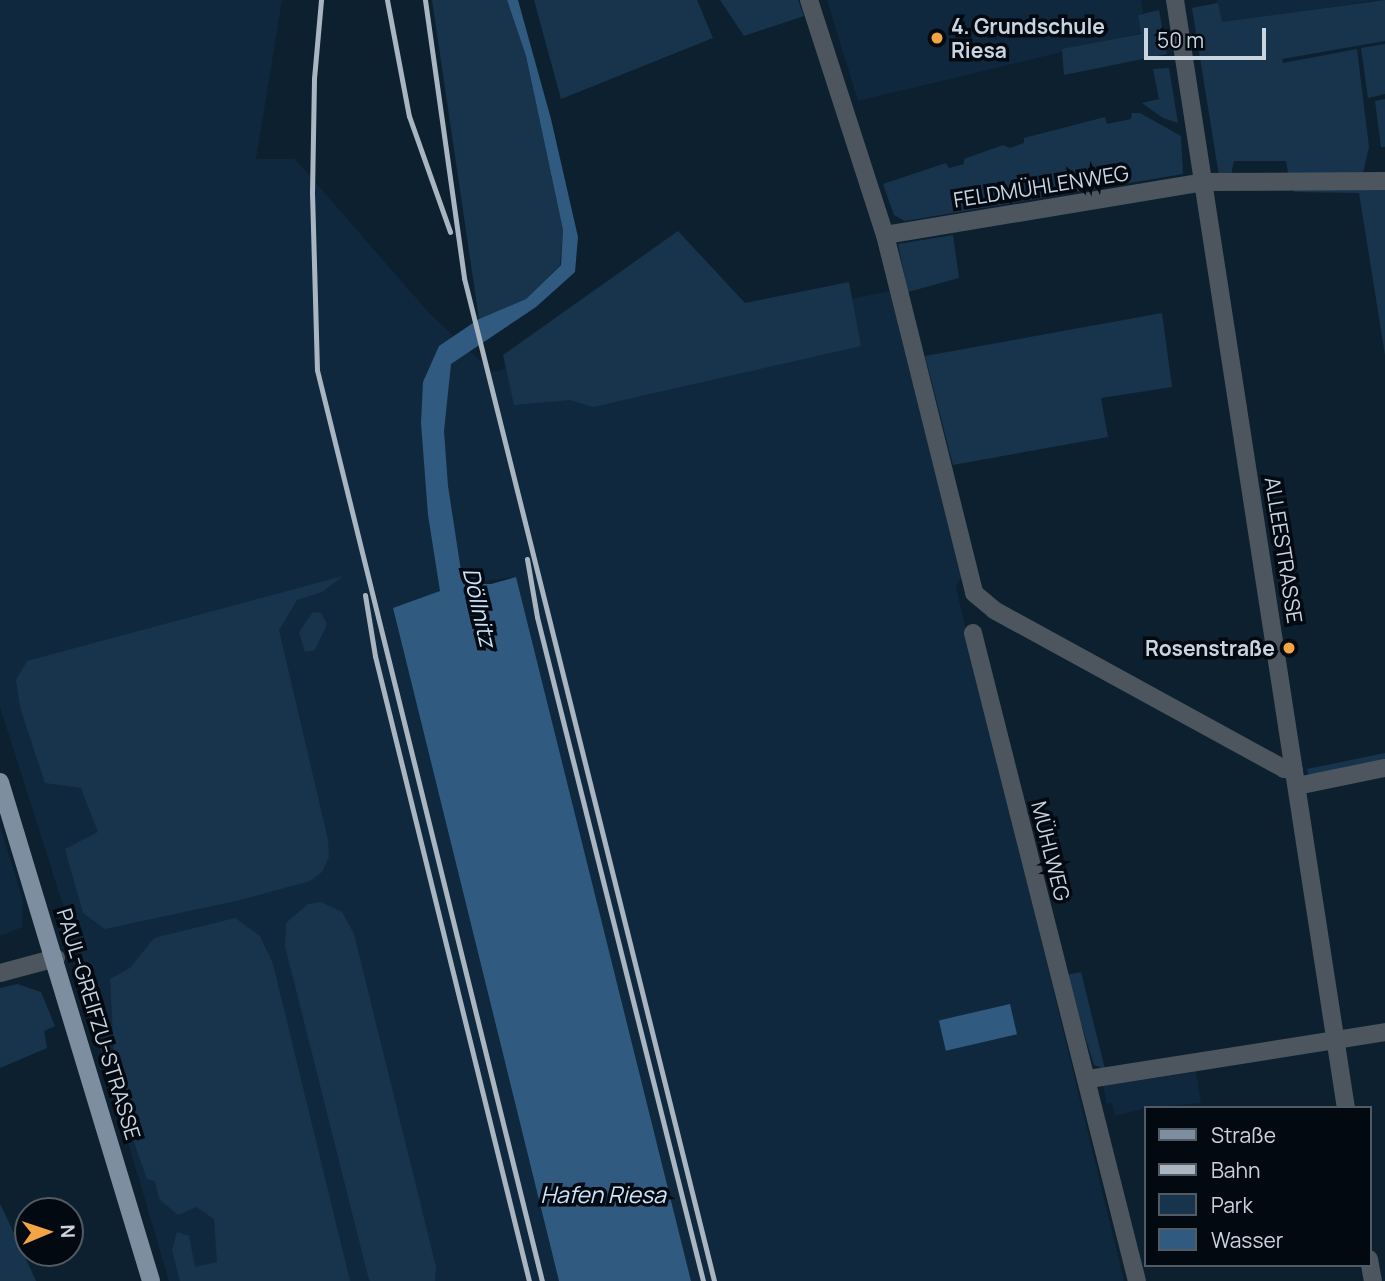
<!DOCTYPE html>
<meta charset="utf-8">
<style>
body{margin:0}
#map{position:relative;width:1385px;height:1281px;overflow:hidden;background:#0d202f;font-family:Manrope,sans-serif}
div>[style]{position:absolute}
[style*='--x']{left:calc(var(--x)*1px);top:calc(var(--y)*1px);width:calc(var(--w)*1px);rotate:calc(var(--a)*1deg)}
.built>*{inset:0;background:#10283d}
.green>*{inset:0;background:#18344c}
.water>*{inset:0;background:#305a7f;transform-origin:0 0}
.minor>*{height:18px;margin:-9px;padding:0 9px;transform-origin:9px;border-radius:9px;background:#4d565e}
.major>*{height:18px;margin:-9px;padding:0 9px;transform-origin:9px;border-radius:9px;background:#7c8e9f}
.rail>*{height:5px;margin:-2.5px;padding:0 2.5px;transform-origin:2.5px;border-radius:2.5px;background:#a9b6c2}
.dots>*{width:19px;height:19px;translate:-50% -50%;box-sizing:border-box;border:4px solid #030910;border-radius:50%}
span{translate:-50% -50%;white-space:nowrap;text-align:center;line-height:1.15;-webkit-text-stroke:7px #030910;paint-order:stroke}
.poi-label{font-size:21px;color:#c8d4df;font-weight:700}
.left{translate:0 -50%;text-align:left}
.right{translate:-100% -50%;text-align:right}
.street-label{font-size:21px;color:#c8d4df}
.water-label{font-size:23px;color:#cbe4fc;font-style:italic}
.legend{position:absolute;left:1144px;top:1106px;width:228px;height:161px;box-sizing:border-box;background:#030910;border:2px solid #525a63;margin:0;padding:9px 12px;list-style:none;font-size:21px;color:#c8d4df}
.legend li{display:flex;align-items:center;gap:14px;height:35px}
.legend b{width:35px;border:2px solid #525a63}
.north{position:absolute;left:14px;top:1197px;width:70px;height:70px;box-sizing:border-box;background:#030910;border:2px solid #525a63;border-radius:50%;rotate:88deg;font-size:19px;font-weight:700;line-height:28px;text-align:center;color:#c8d4df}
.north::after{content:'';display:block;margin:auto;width:24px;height:32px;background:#f4a345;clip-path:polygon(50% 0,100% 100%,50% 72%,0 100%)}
.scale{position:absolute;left:1144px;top:28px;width:122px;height:32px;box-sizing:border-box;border:4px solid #c8d4df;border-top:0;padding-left:9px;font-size:21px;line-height:24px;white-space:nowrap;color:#c8d4df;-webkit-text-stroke:5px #030910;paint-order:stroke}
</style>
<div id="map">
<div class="built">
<div style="clip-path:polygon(0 0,282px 0,256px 159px,295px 159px,429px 313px,492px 372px,890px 291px,963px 575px,956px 586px,961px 610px,1124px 1281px,691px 1281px,516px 577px,463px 584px,393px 608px,559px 1281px,169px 1281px,84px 993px,85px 974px,0 707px)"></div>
<div style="clip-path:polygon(827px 0,1141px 0,1143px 13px,1138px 15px,1141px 33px,858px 101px)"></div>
<div style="clip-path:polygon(1217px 0,1378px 0,1221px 23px)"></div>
<div style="clip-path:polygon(0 826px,23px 900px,22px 927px,0 936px)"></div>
<div style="clip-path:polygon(1196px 1072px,1201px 1103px,1145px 1108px,1115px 1116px,1112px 1103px,1107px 1104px,1103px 1086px)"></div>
</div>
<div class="green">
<div style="clip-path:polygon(432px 0,507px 0,526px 56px,563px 230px,560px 265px,526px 299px,479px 319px)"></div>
<div style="clip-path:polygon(534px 0,697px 0,713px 38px,561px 99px)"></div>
<div style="clip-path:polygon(720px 0,798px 0,804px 16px,744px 36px)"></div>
<div style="clip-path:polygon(1385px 0,1385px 41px,1282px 59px,1283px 63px,1357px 49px,1369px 147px,1363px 173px,1288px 173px,1286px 161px,1234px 161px,1231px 175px,1219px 176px,1192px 8px,1218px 3px,1222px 22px)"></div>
<div style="clip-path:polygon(1159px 10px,1167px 54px,1064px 75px,1062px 49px,1141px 34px,1138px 15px)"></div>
<div style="clip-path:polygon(1385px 44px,1385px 94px,1368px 98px,1361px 48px)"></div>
<div style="clip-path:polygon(1169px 68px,1178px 123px,1163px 118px,1142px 103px,1159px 99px,1153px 69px)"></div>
<div style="clip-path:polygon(1385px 99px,1385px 147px,1381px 147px,1375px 101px)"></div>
<div style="clip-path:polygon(1132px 113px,1140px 113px,1181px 136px,1183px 174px,905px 221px,894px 215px,883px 184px,946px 163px,949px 168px,964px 164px,964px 159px,1003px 145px,1010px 148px,1024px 143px,1024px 138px,1105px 117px,1107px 124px,1131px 119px)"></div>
<div style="clip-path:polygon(1294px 187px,1385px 187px,1385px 355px,1359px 193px,1294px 192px)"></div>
<div style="clip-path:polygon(678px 231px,745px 303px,849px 282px,861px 346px,593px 407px,570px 400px,514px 405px,503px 355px)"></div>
<div style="clip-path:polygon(953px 235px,959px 278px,908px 292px,898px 244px)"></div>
<div style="clip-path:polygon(1162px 313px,1172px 387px,1101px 398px,1108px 437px,953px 465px,925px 356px)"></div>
<div style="clip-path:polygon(343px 576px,322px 592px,297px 600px,279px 630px,328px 840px,329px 857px,322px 872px,310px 881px,240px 900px,105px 929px,83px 913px,65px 849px,98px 832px,81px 788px,45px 783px,20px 707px,16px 680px,27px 661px)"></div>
<div style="clip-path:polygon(313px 612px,321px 613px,327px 624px,315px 650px,305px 652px,299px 632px)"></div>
<div style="clip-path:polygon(1385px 753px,1385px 763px,1314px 777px,1308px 774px,1307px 769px)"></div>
<div style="clip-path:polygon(321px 902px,342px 912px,354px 934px,436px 1267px,435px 1281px,370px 1281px,368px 1276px,285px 946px,286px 923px,308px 904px)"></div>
<div style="clip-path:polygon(235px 918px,260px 936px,273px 964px,350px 1281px,180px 1281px,172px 1250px,177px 1232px,189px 1236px,195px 1267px,217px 1262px,214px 1219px,196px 1207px,178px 1215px,159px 1199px,155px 1181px,147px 1179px,126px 1120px,114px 1054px,110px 979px,130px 968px,154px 938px)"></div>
<div style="clip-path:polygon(1081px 972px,1105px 1069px,1094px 1065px,1066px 975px)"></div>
<div style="clip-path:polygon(17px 984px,41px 992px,55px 1026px,44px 1031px,47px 1048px,0 1068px,0 988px)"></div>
<div style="clip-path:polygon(0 1204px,5px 1214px,36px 1281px,0 1281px)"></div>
</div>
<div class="water">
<div style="clip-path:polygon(507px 0,518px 0,551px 119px,578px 237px,575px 272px,536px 307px,451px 364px,444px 431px,448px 486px,463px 584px,491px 584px,516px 577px,691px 1281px,559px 1281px,393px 608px,440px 591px,428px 515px,421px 423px,423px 382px,439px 346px,479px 319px,526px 299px,561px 265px,563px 230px,526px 56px)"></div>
<div style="left:1010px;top:1004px;width:31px;height:73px;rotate:77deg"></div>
</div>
<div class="minor">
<div style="--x:809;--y:0;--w:247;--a:72.1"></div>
<div style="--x:885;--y:235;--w:369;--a:76"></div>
<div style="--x:974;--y:593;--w:26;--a:40"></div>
<div style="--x:994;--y:610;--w:331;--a:28.7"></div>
<div style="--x:1284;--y:769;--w:10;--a:6"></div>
<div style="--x:1175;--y:0;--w:1121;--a:81.23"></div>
<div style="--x:885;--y:235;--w:323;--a:-9.4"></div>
<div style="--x:1204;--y:182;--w:181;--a:-0.3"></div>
<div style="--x:973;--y:633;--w:668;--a:75.8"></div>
<div style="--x:1297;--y:786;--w:90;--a:-11.6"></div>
<div style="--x:0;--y:973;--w:58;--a:-15"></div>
<div style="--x:1089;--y:1079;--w:300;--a:-9"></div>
<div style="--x:1369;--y:1259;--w:22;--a:80"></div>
</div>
<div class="major">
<div style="--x:0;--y:782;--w:521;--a:73.16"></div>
</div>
<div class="rail">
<div style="--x:321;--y:0;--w:79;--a:95.1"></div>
<div style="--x:314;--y:79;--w:113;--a:91"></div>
<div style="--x:312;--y:192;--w:178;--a:88.4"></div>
<div style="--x:317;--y:370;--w:938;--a:76.13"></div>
<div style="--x:387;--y:0;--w:118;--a:79.3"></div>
<div style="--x:409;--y:116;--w:123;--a:70.5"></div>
<div style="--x:425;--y:0;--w:281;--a:82"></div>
<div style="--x:464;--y:278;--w:1034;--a:76"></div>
<div style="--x:527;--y:559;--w:59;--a:80.2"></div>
<div style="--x:537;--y:617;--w:684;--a:75.96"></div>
<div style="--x:365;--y:595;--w:62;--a:80.7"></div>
<div style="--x:375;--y:656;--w:644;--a:76.16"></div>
</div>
<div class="dots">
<div style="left:937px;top:38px;background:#f4a345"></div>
<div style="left:1289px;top:648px;background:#f4a345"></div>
</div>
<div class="poi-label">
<span class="left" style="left:951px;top:38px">4. Grundschule<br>Riesa</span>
<span class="right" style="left:1275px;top:648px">Rosenstraße</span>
</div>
<div class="street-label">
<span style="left:1041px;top:186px;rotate:-9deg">FELDMÜHLENWEG</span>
<span style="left:1284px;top:550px;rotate:81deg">ALLEESTRASSE</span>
<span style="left:1051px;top:851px;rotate:76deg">MÜHLWEG</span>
<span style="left:99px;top:1024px;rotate:73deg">PAUL-GREIFZU-STRASSE</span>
</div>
<div class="water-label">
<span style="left:480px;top:607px;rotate:77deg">Döllnitz</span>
<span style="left:603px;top:1194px">Hafen Riesa</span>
</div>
<ul class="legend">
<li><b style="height:9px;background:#7c8e9f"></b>Straße</li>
<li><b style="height:9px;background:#a9b6c2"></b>Bahn</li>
<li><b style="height:19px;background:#18344c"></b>Park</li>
<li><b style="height:19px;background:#305a7f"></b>Wasser</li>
</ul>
<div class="north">N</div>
<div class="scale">50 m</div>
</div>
